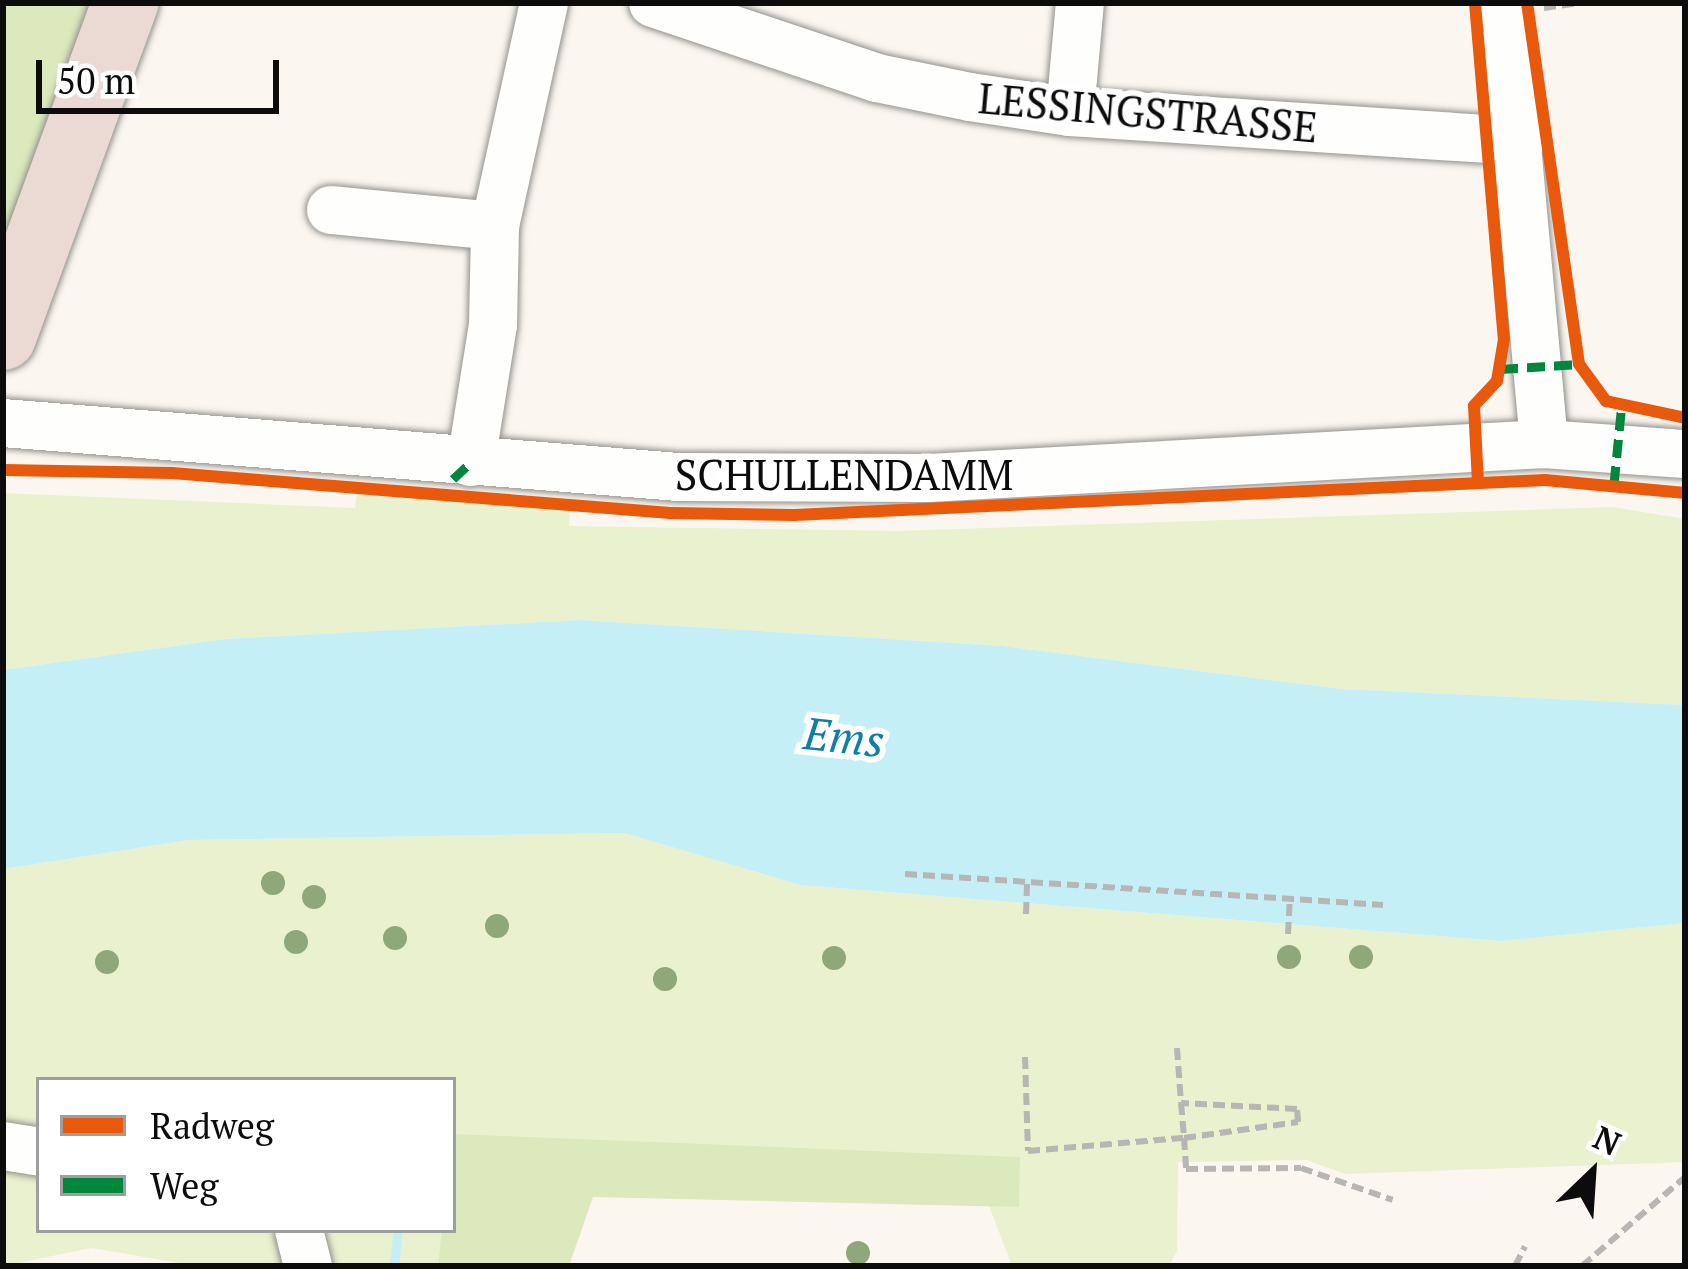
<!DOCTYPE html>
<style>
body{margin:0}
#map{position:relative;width:1688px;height:1269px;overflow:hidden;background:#fbf7f0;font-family:"PT Serif",serif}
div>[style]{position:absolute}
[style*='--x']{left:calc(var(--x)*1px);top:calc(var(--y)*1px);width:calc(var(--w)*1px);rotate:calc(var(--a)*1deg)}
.green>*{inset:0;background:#e9f1ce;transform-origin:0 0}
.forest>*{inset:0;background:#dbe9bc}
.water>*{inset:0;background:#c4eff7}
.stream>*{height:9px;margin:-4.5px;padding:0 4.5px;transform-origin:4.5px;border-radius:4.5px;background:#c4eff7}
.path>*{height:6px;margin-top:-3px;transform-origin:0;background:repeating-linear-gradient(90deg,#b7b6b5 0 12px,transparent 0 18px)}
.roads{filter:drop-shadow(0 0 3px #94928f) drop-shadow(0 0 3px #94928f)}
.minor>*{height:48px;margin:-24px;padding:0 24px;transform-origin:24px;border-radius:24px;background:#fefefd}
.highway>*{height:66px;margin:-33px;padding:0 33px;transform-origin:33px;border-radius:33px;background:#ebdad3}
.quiet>*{height:9px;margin-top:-4.5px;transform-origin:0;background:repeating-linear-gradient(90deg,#00873e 0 18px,transparent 0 27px)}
.cycleway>*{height:12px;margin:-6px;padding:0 6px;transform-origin:6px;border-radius:6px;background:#e8590c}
.trees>*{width:24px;height:24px;margin:-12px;border-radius:50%;background:#8fa87a}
span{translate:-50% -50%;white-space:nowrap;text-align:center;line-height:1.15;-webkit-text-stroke:12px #fff;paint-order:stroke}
.street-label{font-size:42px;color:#0c0c0c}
.water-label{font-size:45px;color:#0e7fa6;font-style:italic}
.frame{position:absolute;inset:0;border:6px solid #0c0c0c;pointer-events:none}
.legend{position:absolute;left:36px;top:1077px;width:420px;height:156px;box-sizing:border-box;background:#fff;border:3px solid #9e9e9e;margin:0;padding:15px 21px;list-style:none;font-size:36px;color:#0c0c0c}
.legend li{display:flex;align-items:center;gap:24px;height:60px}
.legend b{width:60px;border:3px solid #9e9e9e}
.north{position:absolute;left:1532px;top:1113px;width:120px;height:120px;-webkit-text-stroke:9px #fff;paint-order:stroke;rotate:25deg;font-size:33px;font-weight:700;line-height:48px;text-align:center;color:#0c0c0c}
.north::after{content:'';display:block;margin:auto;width:42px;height:54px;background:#0c0c0c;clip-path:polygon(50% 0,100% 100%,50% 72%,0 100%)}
.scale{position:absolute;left:36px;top:60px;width:243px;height:54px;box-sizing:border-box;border:6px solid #0c0c0c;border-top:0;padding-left:15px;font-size:36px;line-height:42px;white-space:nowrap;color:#0c0c0c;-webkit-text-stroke:9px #fff;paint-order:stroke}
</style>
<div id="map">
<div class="green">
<div style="clip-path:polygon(358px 486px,570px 507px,569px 526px,898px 531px,1612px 507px,1685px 519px,1685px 705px,1342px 689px,1002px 646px,581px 620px,225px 639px,3px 670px,3px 493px,355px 508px)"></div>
<div style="clip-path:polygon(624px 833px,800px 885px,1501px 941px,1685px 923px,1685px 1162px,1345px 1174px,1306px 1160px,1178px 1162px,1177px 1251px,1169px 1266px,1012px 1266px,989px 1206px,1019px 1207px,681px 1149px,453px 1134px,453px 1080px,39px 1080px,39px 1144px,3px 1138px,3px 869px,189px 840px)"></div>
<div style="clip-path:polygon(3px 1154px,39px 1160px,39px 1230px,281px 1230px,292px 1266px,198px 1266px,91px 1248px,3px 1266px)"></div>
<div style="left:315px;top:1230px;width:127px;height:36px"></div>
</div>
<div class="forest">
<div style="clip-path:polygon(3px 3px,99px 3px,3px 260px)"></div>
<div style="clip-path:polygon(453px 1134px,1020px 1157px,1019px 1207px,593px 1197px,569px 1266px,438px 1266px,442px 1230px,453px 1230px)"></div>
</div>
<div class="water">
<div style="clip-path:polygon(581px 620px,1002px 646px,1342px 689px,1685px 705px,1685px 923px,1501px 941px,800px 885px,624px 833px,189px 840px,3px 869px,3px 670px,225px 639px)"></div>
</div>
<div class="stream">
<div style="--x:394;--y:1266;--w:36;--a:-84"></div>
</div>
<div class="path">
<div style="--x:1544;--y:8;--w:36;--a:-8"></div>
<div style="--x:905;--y:874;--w:479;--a:3.7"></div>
<div style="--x:1026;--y:914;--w:32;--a:-88"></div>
<div style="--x:1288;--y:934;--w:35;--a:-87"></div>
<div style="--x:1177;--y:1048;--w:55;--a:85.8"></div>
<div style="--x:1181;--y:1103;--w:35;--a:85"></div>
<div style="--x:1184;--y:1138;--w:115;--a:-8"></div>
<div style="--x:1298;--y:1122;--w:13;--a:-94"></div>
<div style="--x:1297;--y:1109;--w:116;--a:-177"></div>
<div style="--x:1025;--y:1057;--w:94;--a:88.2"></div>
<div style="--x:1028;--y:1151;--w:157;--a:-4.8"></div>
<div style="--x:1184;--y:1138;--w:31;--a:86"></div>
<div style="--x:1186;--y:1169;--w:115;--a:-0.5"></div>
<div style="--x:1301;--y:1168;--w:97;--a:19.2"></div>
<div style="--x:1515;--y:1266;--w:22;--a:-63"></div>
<div style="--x:1582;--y:1266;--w:136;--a:-40.8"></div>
</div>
<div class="roads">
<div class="minor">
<div style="--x:653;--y:3;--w:236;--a:18.5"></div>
<div style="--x:877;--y:78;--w:95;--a:11.5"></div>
<div style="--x:970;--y:97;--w:101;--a:8.5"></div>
<div style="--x:1070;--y:112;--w:451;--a:3.7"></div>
<div style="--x:1504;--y:3;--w:443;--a:84.8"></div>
<div style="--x:1070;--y:112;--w:109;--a:-84.8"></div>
<div style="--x:331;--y:210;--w:165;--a:5.6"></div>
<div style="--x:3;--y:423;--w:677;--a:4.57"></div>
<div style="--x:678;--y:477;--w:251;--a:0.2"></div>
<div style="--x:929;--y:478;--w:616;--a:-3.16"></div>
<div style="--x:1544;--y:444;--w:141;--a:4.1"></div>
<div style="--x:471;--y:462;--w:139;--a:-80.9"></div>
<div style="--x:493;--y:325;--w:99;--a:-88.8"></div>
<div style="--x:495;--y:226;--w:228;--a:-77.6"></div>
<div style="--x:3;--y:1146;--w:36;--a:9"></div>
<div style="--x:299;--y:1230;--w:37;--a:76"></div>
</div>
<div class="highway">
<div style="--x:3;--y:337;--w:356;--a:-69.9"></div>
</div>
</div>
<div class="quiet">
<div style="--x:1500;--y:369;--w:79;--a:-3.6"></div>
<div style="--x:453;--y:479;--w:25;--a:-43"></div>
<div style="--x:1614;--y:484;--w:81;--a:-84.4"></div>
</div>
<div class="cycleway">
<div style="--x:1475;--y:3;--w:337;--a:85.1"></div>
<div style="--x:1504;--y:339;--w:43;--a:99.5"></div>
<div style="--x:1497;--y:381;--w:34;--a:133"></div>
<div style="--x:1474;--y:406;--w:77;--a:87"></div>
<div style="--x:1527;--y:3;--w:365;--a:81.8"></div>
<div style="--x:1579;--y:364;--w:46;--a:53.9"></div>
<div style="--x:1606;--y:401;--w:81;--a:12.1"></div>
<div style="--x:3;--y:470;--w:169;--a:1"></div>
<div style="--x:172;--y:473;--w:500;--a:4.6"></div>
<div style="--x:670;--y:513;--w:124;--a:0.9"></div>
<div style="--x:794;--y:515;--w:752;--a:-2.67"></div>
<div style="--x:1545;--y:480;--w:141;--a:5.3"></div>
</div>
<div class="trees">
<div style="left:273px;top:883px"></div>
<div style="left:314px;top:897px"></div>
<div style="left:497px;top:926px"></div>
<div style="left:395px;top:938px"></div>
<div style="left:296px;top:942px"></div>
<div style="left:1289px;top:957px"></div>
<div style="left:1361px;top:957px"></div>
<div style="left:834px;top:958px"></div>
<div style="left:107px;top:962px"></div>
<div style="left:665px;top:979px"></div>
<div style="left:858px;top:1253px"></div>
</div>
<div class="street-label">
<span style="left:1148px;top:112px;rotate:5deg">LESSINGSTRASSE</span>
<span style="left:844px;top:474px">SCHULLENDAMM</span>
</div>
<div class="water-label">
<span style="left:844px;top:737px;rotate:6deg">Ems</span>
</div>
<div class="frame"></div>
<ul class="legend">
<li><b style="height:15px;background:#e8590c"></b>Radweg</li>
<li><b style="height:15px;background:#00873e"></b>Weg</li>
</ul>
<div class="north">N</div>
<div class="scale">50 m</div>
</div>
